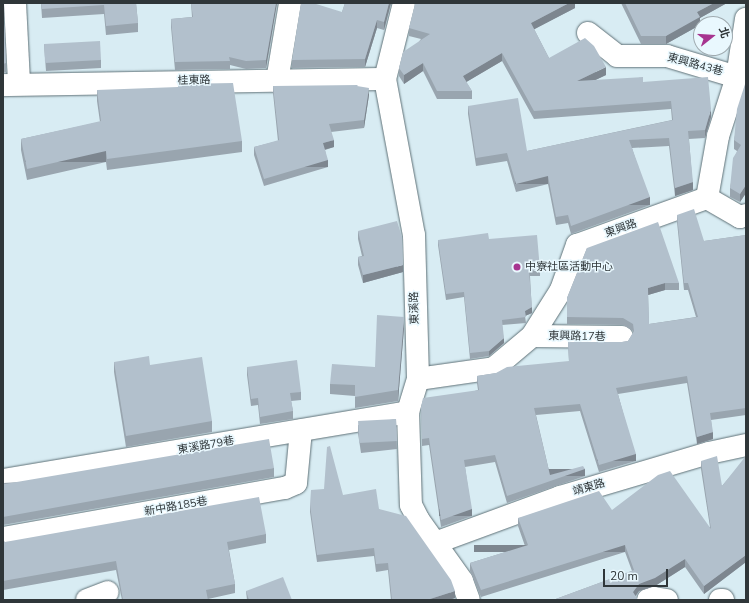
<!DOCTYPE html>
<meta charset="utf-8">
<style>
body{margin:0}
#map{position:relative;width:749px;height:603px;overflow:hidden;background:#d8ecf3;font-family:"Nunito Sans","Noto Sans TC",sans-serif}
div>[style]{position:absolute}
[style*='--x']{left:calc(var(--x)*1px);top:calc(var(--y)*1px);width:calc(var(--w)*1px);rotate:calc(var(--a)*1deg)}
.roads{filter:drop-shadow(0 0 1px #5f7177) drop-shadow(0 0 1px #5f7177)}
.minor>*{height:22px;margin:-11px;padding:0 11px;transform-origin:11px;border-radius:11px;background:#fff}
.wall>*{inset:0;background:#99a5af}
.shaded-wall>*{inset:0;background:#7d868f;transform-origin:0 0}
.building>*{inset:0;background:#b2c0cc;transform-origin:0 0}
.dots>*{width:11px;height:11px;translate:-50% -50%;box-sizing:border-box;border:2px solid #e9f8fe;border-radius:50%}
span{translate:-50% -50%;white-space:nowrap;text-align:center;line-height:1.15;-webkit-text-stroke:3px #e9f8fe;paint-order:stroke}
.street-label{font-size:11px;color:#2f3639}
.poi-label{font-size:11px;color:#2f3639}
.left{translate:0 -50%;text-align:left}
.frame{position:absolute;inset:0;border:4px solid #2f3639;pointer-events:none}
.north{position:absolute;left:693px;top:16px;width:40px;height:40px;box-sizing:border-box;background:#e9f8fe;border:1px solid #9faaaf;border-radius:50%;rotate:73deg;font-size:11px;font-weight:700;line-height:16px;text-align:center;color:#2f3639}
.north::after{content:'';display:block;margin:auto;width:14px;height:18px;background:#a73590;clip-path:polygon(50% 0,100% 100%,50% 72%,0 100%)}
.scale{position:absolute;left:603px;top:569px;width:65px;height:18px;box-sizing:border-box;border:2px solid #2f3639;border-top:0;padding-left:5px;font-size:12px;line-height:14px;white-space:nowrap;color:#2f3639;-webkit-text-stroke:3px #e9f8fe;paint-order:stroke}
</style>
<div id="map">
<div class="roads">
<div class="minor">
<div style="--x:15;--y:3;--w:80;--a:87.1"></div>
<div style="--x:404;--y:3;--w:78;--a:104"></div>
<div style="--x:385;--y:79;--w:159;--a:79.5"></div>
<div style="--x:414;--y:235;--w:144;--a:88.4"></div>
<div style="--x:418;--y:379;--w:34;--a:107"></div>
<div style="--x:408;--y:412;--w:93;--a:88.2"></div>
<div style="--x:411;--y:505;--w:16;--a:63"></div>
<div style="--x:418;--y:519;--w:76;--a:54.6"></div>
<div style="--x:462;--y:581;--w:20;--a:70"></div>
<div style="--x:588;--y:33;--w:37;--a:38"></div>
<div style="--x:617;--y:56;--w:50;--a:0"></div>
<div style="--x:667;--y:56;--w:73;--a:16.7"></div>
<div style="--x:277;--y:81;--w:79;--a:-80.5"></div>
<div style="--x:3;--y:85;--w:382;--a:-0.9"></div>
<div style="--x:707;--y:198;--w:38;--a:30"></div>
<div style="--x:740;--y:217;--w:6;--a:-18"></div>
<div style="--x:532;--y:336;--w:90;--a:0.6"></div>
<div style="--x:418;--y:379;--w:77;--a:-8.2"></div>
<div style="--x:494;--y:368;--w:50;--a:-40.1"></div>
<div style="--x:532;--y:336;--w:54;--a:-57.8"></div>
<div style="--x:561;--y:290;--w:48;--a:-70.4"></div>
<div style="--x:577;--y:245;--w:138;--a:-19.9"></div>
<div style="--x:707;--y:198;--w:63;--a:-79.9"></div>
<div style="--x:718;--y:136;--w:62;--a:-72.1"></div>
<div style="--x:737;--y:77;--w:59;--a:-81.2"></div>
<div style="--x:3;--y:480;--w:411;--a:-9.5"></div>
<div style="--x:3;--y:538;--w:286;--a:-10.1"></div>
<div style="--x:285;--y:488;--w:12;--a:-24"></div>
<div style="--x:296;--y:483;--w:53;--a:-84.6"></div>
<div style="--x:435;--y:543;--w:133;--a:-20.2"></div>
<div style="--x:560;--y:497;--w:155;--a:-16.5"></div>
<div style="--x:709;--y:453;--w:38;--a:-12"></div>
<div style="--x:87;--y:600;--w:22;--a:-21"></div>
<div style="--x:648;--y:600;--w:6;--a:-18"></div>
<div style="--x:654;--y:598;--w:13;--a:9"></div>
<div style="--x:720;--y:600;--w:3;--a:0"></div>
</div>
</div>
<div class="wall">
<div style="clip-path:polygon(41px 3px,136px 3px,138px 23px,138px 32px,106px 35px,104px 14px,42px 18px)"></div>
<div style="clip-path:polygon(191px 3px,277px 3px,266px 68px,246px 69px,230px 65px,230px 69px,175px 70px,171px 27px,171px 19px,192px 17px)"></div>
<div style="clip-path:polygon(345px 3px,391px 3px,384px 30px,377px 28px,365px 67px,292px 68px,292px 60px,342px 12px)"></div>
<div style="clip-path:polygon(575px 3px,575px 8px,534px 29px,549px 58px,606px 75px,595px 80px,643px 82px,711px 117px,705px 138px,689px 139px,693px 190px,675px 196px,669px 146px,632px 148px,650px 205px,571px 234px,568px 223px,556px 225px,548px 184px,516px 192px,507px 161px,476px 166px,468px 114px,468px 106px,527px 151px,672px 120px,671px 109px,534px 119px,502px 61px,466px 82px,472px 91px,472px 99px,437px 99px,423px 71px,404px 84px,399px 76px,399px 68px,421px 39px,409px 36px,409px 28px)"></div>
<div style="clip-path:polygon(621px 3px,727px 3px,700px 18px,700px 25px,666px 44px,641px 44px)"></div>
<div style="clip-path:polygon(3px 4px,6px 63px,6px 72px,3px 73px)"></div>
<div style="clip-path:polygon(44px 44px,101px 60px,101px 68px,46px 71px)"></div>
<div style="clip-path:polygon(746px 81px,746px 193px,740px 202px,730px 197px,730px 188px,737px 151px,734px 149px,734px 140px)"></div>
<div style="clip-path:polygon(273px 86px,358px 87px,369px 95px,364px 128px,331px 132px,334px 147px,325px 150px,328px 167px,264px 186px,254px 155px,254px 147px,278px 141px,273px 93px)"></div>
<div style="clip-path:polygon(97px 90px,242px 141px,242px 152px,107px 170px,106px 162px,27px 180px,21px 150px,21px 139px,100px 122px,97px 101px)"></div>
<div style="clip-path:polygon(677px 215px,704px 241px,746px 235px,746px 415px,711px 420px,713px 439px,697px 444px,687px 383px,618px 394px,636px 461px,599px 472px,580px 411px,536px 415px,550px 475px,585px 476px,507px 503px,495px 462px,465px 467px,472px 516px,441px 527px,429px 445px,422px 446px,421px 407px,478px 390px,477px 383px,477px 376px,569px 362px,568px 342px,622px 342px,628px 341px,633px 333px,633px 331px,623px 325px,567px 324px,567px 298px,587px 248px,679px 283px,679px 290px,665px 290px,648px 295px,649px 324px,696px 317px,688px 290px,684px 290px,677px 222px)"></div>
<div style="clip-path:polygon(358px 231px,403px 272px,363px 283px,358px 265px,358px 257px,362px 256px,358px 239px)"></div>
<div style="clip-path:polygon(489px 239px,540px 270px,540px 276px,530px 276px,532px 313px,525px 316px,526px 323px,502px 325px,504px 343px,489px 356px,470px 359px,464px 297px,446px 300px,438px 245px,438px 240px)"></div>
<div style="clip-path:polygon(404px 328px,398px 401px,355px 408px,355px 396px,330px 394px,330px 384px,375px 367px)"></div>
<div style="clip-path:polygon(114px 362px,150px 365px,212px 421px,212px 432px,126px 447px,114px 372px)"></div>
<div style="clip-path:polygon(247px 367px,301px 392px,301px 400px,291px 401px,293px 411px,293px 419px,260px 424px,258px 405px,251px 406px,247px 375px)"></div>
<div style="clip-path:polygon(396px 419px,397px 449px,361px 453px,358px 433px,358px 425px)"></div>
<div style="clip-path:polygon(746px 458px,746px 562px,704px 594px,685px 567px,655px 586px,639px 591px,636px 596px,553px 600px,632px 571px,625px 552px,481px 597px,470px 571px,470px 563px,525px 546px,518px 526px,518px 518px,612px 510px,710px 527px,701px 469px,701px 461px,722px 486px)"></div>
<div style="clip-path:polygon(274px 468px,274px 477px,3px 525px,3px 483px)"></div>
<div style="clip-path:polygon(343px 495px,379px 509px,455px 598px,449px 600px,391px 600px,388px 570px,376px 572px,374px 556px,317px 562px,310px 512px,310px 505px)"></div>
<div style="clip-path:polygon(266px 534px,266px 543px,229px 550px,235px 584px,235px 593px,208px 599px,208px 600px,122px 600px,116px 570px,3px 590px,3px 541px,5px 542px)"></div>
<div style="clip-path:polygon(246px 591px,292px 600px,247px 600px)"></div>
</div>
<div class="shaded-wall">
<div style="clip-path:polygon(276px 3px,277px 3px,266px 68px,266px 60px)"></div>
<div style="clip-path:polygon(389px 3px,391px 3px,384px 30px,384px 22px)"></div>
<div style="clip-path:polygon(569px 3px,575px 3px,575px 8px,531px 31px,531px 23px)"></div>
<div style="clip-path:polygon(714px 3px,727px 3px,700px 18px,700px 25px,666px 44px,666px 36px,697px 12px)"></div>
<div style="clip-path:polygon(377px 20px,377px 28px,365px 67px,365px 59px)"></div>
<div style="clip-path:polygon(502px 53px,502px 61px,463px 84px,463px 76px)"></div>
<div style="clip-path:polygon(423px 63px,423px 71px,404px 84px,404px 75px)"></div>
<div style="clip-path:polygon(606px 67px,606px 75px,577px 89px,577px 81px)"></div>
<div style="clip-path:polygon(369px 88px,369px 95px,364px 128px,364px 120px)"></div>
<div style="clip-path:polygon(711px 109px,711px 117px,705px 138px,705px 130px)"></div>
<div style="clip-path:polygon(334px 140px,334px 147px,323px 150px,323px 143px)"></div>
<div style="left:106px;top:151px;width:11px;height:81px;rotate:90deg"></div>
<div style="left:328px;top:160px;width:7px;height:67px;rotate:90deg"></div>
<div style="left:548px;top:176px;width:8px;height:33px;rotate:90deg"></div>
<div style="clip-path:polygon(693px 182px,693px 190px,675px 196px,675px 188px)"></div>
<div style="clip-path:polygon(746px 185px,746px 193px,740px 202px,740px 194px)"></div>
<div style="left:650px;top:197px;width:8px;height:84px;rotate:90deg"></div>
<div style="clip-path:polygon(403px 265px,403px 272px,363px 283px,363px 275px)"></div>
<div style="clip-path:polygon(665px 283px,665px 290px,648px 295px,648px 288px)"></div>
<div style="clip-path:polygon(532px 307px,532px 313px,525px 316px,525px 311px)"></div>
<div style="clip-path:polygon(404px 317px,404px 328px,398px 401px,398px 390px)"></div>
<div style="clip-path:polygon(504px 338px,504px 343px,489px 356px,489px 351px)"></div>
<div style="clip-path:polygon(713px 432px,713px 439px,697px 444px,697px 437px)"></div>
<div style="left:636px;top:454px;width:7px;height:39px;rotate:90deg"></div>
<div style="left:585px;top:469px;width:7px;height:83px;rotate:90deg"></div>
<div style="left:472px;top:509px;width:7px;height:33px;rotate:90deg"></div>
<div style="left:625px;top:545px;width:7px;height:151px;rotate:90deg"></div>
<div style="clip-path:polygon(746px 555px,746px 562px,704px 594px,704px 586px)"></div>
<div style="clip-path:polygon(685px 559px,685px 567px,655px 586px,639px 591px,633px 599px,633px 592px,639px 584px)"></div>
<div style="clip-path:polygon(455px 591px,455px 598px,449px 600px,430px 600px,430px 599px)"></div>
</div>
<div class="building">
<div style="clip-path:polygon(41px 3px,136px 3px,138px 23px,106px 26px,104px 5px,42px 9px)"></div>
<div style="clip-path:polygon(191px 3px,276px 3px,266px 60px,246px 61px,229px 57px,230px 61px,175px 62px,171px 19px,193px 17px)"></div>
<div style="clip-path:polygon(301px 3px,313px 3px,342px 12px,345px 3px,389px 3px,384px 22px,377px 20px,365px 59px,292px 60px)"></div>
<div style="clip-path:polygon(420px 3px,569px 3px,531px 23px,549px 58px,585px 38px,594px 46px,606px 67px,577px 81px,643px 77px,643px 82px,708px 77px,711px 109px,705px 130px,688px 131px,693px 182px,675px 188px,669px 138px,629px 140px,650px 197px,571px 226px,568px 215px,556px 217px,548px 176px,516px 184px,507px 153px,476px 158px,468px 106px,518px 98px,527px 151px,673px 120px,671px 101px,534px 111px,502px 53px,463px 76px,472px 91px,437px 91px,423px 63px,404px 75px,399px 68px,403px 52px,430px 34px,409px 28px,415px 4px)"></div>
<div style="clip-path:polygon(625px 3px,714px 3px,697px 12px,700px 17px,666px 36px,641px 36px)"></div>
<div style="clip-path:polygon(3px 4px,6px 63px,3px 64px)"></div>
<div style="left:100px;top:41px;width:19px;height:56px;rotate:87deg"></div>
<div style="clip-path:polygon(746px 81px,746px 185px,740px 194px,730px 188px,733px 158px,741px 145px,734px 140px,737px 109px)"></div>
<div style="clip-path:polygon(233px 83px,242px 141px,107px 159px,106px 151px,27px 169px,21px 139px,101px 121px,97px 90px,178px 87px,178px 84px)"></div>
<div style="clip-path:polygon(358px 85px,357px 86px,369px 88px,364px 120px,329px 124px,334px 140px,323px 143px,328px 160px,264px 179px,254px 147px,279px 140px,273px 86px)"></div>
<div style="clip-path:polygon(694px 209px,704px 241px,746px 235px,746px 408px,710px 413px,713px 432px,697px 437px,687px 376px,616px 388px,636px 454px,599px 465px,580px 404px,534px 408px,550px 475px,583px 466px,585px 469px,507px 496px,495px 455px,464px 460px,472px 509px,441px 520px,429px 438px,422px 439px,421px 407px,423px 398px,479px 390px,477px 376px,496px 373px,507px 367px,569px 361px,568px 342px,622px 342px,628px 341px,634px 331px,633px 324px,623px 318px,567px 317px,567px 298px,587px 248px,658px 222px,679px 283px,665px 283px,648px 288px,649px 324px,698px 317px,688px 283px,684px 283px,677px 215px)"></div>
<div style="clip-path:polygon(397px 221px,402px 237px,403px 265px,363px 275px,358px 257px,364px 256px,358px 231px)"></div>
<div style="clip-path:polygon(488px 233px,489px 239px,537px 235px,540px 270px,529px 271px,532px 307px,525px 311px,526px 317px,502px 320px,504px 338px,489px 351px,470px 353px,464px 292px,446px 294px,438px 240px)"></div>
<div style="clip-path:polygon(377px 315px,404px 317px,398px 390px,355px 397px,355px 385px,330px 384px,332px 364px,375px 367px)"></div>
<div style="clip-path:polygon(149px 356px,150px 365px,202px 357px,212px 421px,126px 436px,114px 362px)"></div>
<div style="clip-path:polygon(297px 360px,301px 392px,290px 393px,293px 411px,260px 417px,258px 398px,251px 399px,247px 367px)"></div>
<div style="left:396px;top:419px;width:22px;height:38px;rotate:87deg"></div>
<div style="clip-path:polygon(269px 439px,274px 468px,3px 517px,3px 483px,5px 484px)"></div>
<div style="clip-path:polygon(330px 446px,343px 495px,376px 489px,379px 509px,406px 516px,451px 580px,455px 591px,430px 599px,422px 600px,392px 600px,388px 563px,376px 564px,374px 548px,317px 555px,310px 505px,311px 490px,324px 489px,327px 447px)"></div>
<div style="clip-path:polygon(717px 456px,722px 486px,745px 457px,746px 458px,746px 555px,704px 586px,685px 559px,655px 578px,639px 584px,633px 592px,638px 600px,553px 600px,634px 570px,625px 545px,481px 590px,470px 563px,528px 545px,518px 518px,599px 491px,612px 510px,658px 475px,670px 471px,711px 529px,701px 461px)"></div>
<div style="clip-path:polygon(259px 497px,266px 534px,227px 542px,235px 584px,206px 590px,208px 600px,123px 600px,116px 561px,3px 581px,3px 541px,5px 542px)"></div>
<div style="clip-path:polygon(283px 577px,292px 600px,249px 600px,246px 591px)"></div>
</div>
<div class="dots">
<div style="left:517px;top:267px;background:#a73590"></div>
</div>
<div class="street-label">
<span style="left:695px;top:65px;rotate:15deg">東興路43巷</span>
<span style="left:194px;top:81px;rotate:-1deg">桂東路</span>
<span style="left:621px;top:229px;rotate:-19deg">東興路</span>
<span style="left:415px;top:308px;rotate:-91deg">東溪路</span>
<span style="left:577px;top:337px;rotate:1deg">東興路17巷</span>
<span style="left:206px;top:446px;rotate:-10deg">東溪路79巷</span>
<span style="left:589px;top:488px;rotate:-16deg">靖東路</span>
<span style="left:176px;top:507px;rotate:-10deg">新中路185巷</span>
</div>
<div class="poi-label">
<span class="left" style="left:525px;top:267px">中寮社區活動中心</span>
</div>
<div class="frame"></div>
<div class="north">北</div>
<div class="scale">20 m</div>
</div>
